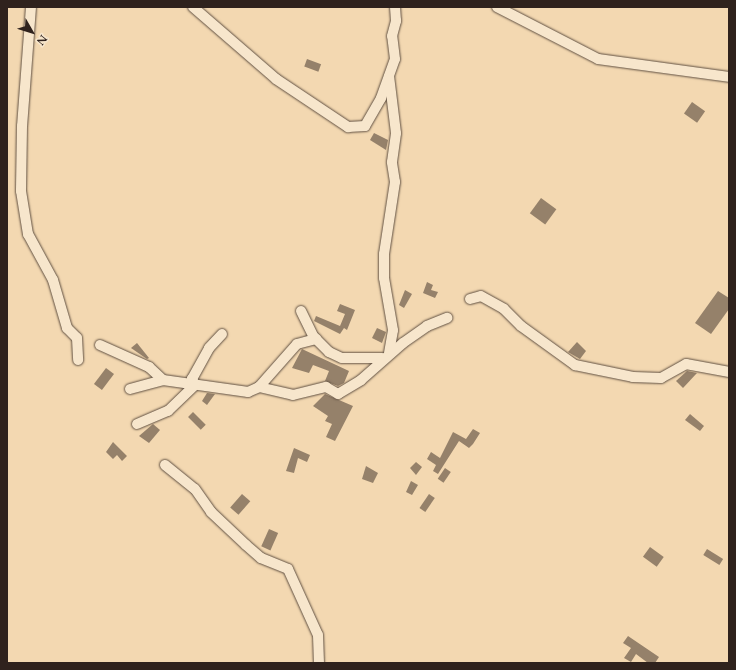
<!DOCTYPE html>
<style>
body{margin:0}
#map{position:relative;width:736px;height:670px;overflow:hidden;background:#f3d8b1;font-family:Cardo,serif}
div>[style]{position:absolute}
[style*='--x']{left:calc(var(--x)*1px);top:calc(var(--y)*1px);width:calc(var(--w)*1px);rotate:calc(var(--a)*1deg)}
.building>*{inset:0;background:#95816a;transform-origin:0 0}
.roads{filter:drop-shadow(0 0 1px #605042) drop-shadow(0 0 1px #605042)}
.street>*{height:10px;margin:-5px;padding:0 5px;transform-origin:5px;border-radius:5px;background:#f7e6cc}
span{translate:-50% -50%;white-space:nowrap;text-align:center;line-height:1.15;-webkit-text-stroke:3px #f7e6cc;paint-order:stroke}
.frame{position:absolute;inset:0;border:8px solid #2f221d;pointer-events:none}
.north{position:absolute;left:12px;top:12px;width:40px;height:40px;-webkit-text-stroke:3px #f7e6cc;paint-order:stroke;rotate:129deg;font-size:11px;font-weight:700;line-height:16px;text-align:center;color:#2f221d}
.north::after{content:'';display:block;margin:auto;width:14px;height:18px;background:#2f221d;clip-path:polygon(50% 0,100% 100%,50% 72%,0 100%)}
</style>
<div id="map">
<div class="building">
<div style="left:307px;top:59px;width:15px;height:8px;rotate:20deg"></div>
<div style="left:692px;top:102px;width:16px;height:14px;rotate:35deg"></div>
<div style="clip-path:polygon(374px 133px,388px 140px,386px 150px,370px 140px)"></div>
<div style="left:541px;top:198px;width:19px;height:19px;rotate:36deg"></div>
<div style="clip-path:polygon(427px 282px,433px 285px,431px 290px,438px 292px,435px 298px,423px 293px)"></div>
<div style="clip-path:polygon(405px 290px,412px 294px,404px 308px,399px 305px)"></div>
<div style="clip-path:polygon(718px 291px,729px 298px,729px 309px,711px 334px,695px 323px)"></div>
<div style="clip-path:polygon(340px 304px,355px 310px,347px 330px,344px 328px,340px 334px,314px 321px,316px 316px,340px 326px,345px 314px,337px 311px)"></div>
<div style="clip-path:polygon(377px 328px,386px 332px,382px 343px,372px 338px)"></div>
<div style="clip-path:polygon(577px 342px,586px 351px,580px 359px,568px 352px)"></div>
<div style="clip-path:polygon(137px 343px,149px 358px,147px 359px,131px 348px)"></div>
<div style="clip-path:polygon(302px 349px,349px 371px,344px 383px,338px 386px,325px 381px,329px 371px,313px 365px,309px 373px,292px 368px)"></div>
<div style="left:106px;top:368px;width:10px;height:20px;rotate:37deg"></div>
<div style="clip-path:polygon(687px 371px,697px 373px,683px 388px,676px 381px)"></div>
<div style="clip-path:polygon(207px 393px,215px 394px,207px 405px,202px 401px)"></div>
<div style="clip-path:polygon(325px 394px,353px 406px,335px 441px,326px 437px,332px 424px,325px 421px,328px 416px,313px 406px)"></div>
<div style="left:193px;top:412px;width:18px;height:7px;rotate:45deg"></div>
<div style="clip-path:polygon(690px 414px,704px 426px,700px 431px,685px 420px)"></div>
<div style="clip-path:polygon(153px 424px,160px 430px,149px 443px,139px 436px)"></div>
<div style="clip-path:polygon(473px 429px,480px 433px,473px 444px,469px 448px,459px 441px,438px 474px,433px 471px,436px 465px,427px 459px,431px 452px,440px 458px,453px 432px,466px 439px)"></div>
<div style="clip-path:polygon(113px 442px,127px 456px,122px 461px,117px 455px,113px 459px,106px 452px)"></div>
<div style="clip-path:polygon(294px 448px,310px 455px,307px 462px,298px 458px,294px 473px,286px 471px)"></div>
<div style="clip-path:polygon(416px 462px,422px 467px,416px 475px,410px 468px)"></div>
<div style="clip-path:polygon(366px 466px,378px 473px,373px 483px,362px 479px)"></div>
<div style="left:445px;top:468px;width:7px;height:13px;rotate:34deg"></div>
<div style="clip-path:polygon(411px 481px,418px 485px,412px 495px,406px 492px)"></div>
<div style="left:242px;top:494px;width:11px;height:18px;rotate:41deg"></div>
<div style="left:429px;top:494px;width:7px;height:17px;rotate:34deg"></div>
<div style="left:269px;top:529px;width:10px;height:19px;rotate:24deg"></div>
<div style="left:650px;top:547px;width:17px;height:12px;rotate:36deg"></div>
<div style="left:707px;top:549px;width:19px;height:7px;rotate:32deg"></div>
<div style="clip-path:polygon(628px 636px,659px 657px,655px 663px,648px 663px,636px 654px,631px 662px,624px 658px,631px 648px,623px 643px)"></div>
</div>
<div class="roads">
<div class="street">
<div style="--x:31;--y:7;--w:119;--a:94.3"></div>
<div style="--x:22;--y:126;--w:65;--a:90.9"></div>
<div style="--x:21;--y:191;--w:44;--a:80.8"></div>
<div style="--x:28;--y:234;--w:52;--a:61.5"></div>
<div style="--x:53;--y:280;--w:50;--a:73.7"></div>
<div style="--x:67;--y:328;--w:14;--a:45"></div>
<div style="--x:77;--y:338;--w:22;--a:87"></div>
<div style="--x:193;--y:7;--w:110;--a:40.9"></div>
<div style="--x:276;--y:79;--w:87;--a:33.7"></div>
<div style="--x:348;--y:127;--w:17;--a:-3"></div>
<div style="--x:365;--y:126;--w:32;--a:-60"></div>
<div style="--x:381;--y:98;--w:41;--a:-70.3"></div>
<div style="--x:395;--y:59;--w:23;--a:-97"></div>
<div style="--x:392;--y:36;--w:16;--a:-75"></div>
<div style="--x:396;--y:21;--w:14;--a:-94"></div>
<div style="--x:497;--y:7;--w:114;--a:27.2"></div>
<div style="--x:598;--y:59;--w:132;--a:7.8"></div>
<div style="--x:470;--y:299;--w:11;--a:-15"></div>
<div style="--x:481;--y:296;--w:26;--a:29"></div>
<div style="--x:504;--y:309;--w:24;--a:45"></div>
<div style="--x:521;--y:326;--w:67;--a:35.8"></div>
<div style="--x:575;--y:365;--w:59;--a:11.7"></div>
<div style="--x:633;--y:377;--w:28;--a:2"></div>
<div style="--x:661;--y:378;--w:29;--a:-29"></div>
<div style="--x:686;--y:364;--w:44;--a:10.5"></div>
<div style="--x:301;--y:311;--w:28;--a:64"></div>
<div style="--x:313;--y:336;--w:23;--a:45"></div>
<div style="--x:329;--y:352;--w:14;--a:25"></div>
<div style="--x:342;--y:358;--w:40;--a:0"></div>
<div style="--x:100;--y:345;--w:54;--a:24.2"></div>
<div style="--x:149;--y:367;--w:19;--a:43"></div>
<div style="--x:389;--y:353;--w:23;--a:-80"></div>
<div style="--x:393;--y:330;--w:53;--a:-99.8"></div>
<div style="--x:384;--y:278;--w:24;--a:-90"></div>
<div style="--x:384;--y:254;--w:73;--a:-81.3"></div>
<div style="--x:395;--y:182;--w:20;--a:-99"></div>
<div style="--x:392;--y:162;--w:29;--a:-82"></div>
<div style="--x:396;--y:133;--w:57;--a:-97"></div>
<div style="--x:259;--y:387;--w:57;--a:-48.5"></div>
<div style="--x:297;--y:344;--w:20;--a:-15"></div>
<div style="--x:130;--y:389;--w:34;--a:-15"></div>
<div style="--x:163;--y:380;--w:86;--a:8"></div>
<div style="--x:248;--y:392;--w:12;--a:-24"></div>
<div style="--x:259;--y:387;--w:35;--a:13"></div>
<div style="--x:293;--y:395;--w:34;--a:-14"></div>
<div style="--x:326;--y:387;--w:14;--a:30"></div>
<div style="--x:338;--y:394;--w:27;--a:-31"></div>
<div style="--x:361;--y:380;--w:56;--a:-41.4"></div>
<div style="--x:403;--y:343;--w:29;--a:-35"></div>
<div style="--x:427;--y:326;--w:22;--a:-22"></div>
<div style="--x:137;--y:424;--w:34;--a:-23"></div>
<div style="--x:168;--y:411;--w:37;--a:-44"></div>
<div style="--x:195;--y:385;--w:7;--a:-117"></div>
<div style="--x:192;--y:379;--w:35;--a:-61"></div>
<div style="--x:209;--y:348;--w:19;--a:-47"></div>
<div style="--x:165;--y:465;--w:38;--a:39"></div>
<div style="--x:195;--y:489;--w:28;--a:55"></div>
<div style="--x:211;--y:512;--w:48;--a:43.3"></div>
<div style="--x:246;--y:545;--w:20;--a:41"></div>
<div style="--x:261;--y:558;--w:29;--a:22"></div>
<div style="--x:288;--y:569;--w:72;--a:65.6"></div>
<div style="--x:318;--y:635;--w:28;--a:88"></div>
</div>
</div>
<div class="frame"></div>
<div class="north">N</div>
</div>
